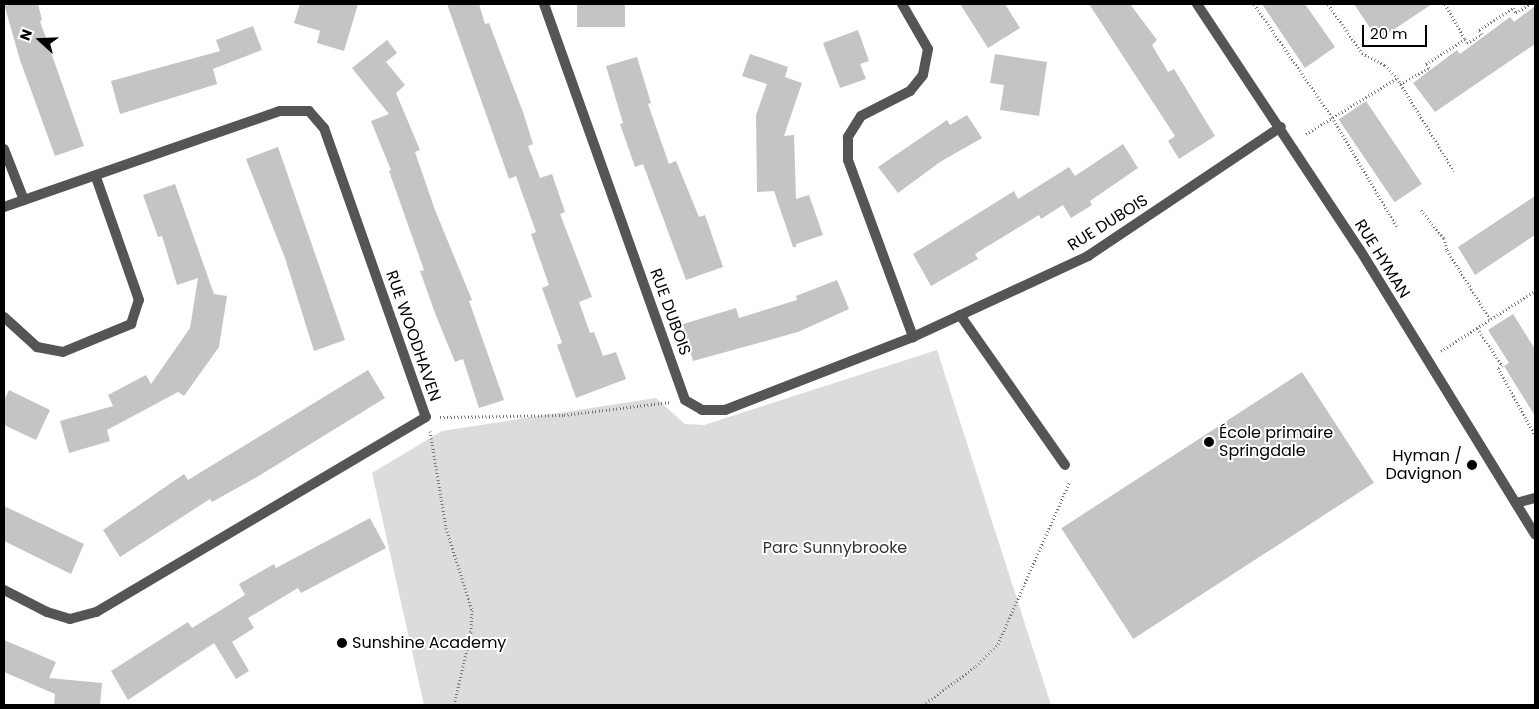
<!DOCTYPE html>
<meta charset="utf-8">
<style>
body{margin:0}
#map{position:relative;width:1539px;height:709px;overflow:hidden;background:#fff;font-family:Poppins,sans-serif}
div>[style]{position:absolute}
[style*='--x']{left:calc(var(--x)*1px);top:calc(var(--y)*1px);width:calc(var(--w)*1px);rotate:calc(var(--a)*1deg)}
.green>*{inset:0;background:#dcdcdc}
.building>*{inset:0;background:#c4c4c4;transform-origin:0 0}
.path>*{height:3px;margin-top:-1.5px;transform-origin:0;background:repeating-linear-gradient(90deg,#777 0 1px,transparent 0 3.5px)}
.service>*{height:10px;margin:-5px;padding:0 5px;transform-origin:5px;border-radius:5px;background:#555}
.minor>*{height:10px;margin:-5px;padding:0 5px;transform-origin:5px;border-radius:5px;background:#555}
.dots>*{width:14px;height:14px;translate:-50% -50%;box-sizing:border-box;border:2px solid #fff;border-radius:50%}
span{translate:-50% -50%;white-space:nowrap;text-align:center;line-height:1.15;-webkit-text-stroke:4px #fff;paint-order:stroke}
.street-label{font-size:16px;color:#000}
.poi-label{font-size:16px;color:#000}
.left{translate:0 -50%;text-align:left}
.right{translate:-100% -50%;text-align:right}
.park-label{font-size:16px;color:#333}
.frame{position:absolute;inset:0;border:5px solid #000;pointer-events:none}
.north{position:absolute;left:15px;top:15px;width:50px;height:50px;-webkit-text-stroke:4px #fff;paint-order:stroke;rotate:290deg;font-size:14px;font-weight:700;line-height:20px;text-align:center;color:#000}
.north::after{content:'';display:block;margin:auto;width:18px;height:22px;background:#000;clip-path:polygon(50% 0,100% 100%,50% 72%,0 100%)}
.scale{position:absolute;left:1362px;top:25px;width:65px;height:22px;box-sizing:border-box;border:2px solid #000;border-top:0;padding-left:6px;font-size:15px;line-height:18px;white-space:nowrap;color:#000;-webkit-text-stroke:4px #fff;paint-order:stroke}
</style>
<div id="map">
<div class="green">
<div style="clip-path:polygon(937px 350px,1051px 705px,424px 705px,372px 473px,442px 431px,656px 398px,685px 424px,704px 425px)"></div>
</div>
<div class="building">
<div style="clip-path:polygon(4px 4px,38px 4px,42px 20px,40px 21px,84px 146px,55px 156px,20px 60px)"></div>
<div style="clip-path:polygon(300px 4px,358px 4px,344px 51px,317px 43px,320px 31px,294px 23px)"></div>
<div style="clip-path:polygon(447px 4px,479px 4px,485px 24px,489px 23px,523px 112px,533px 144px,528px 146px,540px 178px,552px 174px,565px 212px,560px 214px,592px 297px,579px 302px,590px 333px,594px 332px,603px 356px,616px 352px,626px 379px,576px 398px,557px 345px,562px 343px,542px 288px,549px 285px,531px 234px,536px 232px,516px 176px,509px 179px)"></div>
<div style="left:577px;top:4px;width:48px;height:23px"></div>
<div style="clip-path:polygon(960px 4px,1005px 4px,1020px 28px,988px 48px)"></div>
<div style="clip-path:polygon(1089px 4px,1130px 4px,1157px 40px,1152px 45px,1168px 72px,1174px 69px,1215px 136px,1179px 159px,1168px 141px,1175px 136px)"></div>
<div style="clip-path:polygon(1262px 4px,1305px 4px,1335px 47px,1305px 68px)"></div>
<div style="clip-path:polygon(1354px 4px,1432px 4px,1378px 40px)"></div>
<div style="clip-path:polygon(1535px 6px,1535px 44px,1435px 112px,1413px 83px,1457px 50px,1460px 54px,1510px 17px,1514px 22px)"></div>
<div style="clip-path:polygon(253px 26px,262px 50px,213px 69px,217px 84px,120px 114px,111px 81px,220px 51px,216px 40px)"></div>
<div style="clip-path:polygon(858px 30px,869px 61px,860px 64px,866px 79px,840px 88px,823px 43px)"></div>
<div style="clip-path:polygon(387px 40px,397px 53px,386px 62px,405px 85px,396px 93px,420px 150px,415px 152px,435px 210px,472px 300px,469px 301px,504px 400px,479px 408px,463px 359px,455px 362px,435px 313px,420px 271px,424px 270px,389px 171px,391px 170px,371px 121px,389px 114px,352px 68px)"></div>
<div style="clip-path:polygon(750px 54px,788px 67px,785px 77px,802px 83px,784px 136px,794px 135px,796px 199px,809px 195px,823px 235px,796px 244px,796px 247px,793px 247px,774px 191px,757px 192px,756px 115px,767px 84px,742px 76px)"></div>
<div style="clip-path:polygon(995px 54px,1047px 62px,1039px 116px,1000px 110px,1004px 85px,990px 83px)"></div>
<div style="clip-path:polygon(637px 57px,651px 103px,648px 104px,669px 164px,676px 161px,699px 217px,705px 215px,723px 267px,686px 280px,643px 164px,635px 167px,620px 124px,623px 123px,606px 66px)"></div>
<div style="left:1366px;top:101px;width:100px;height:33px;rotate:56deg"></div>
<div style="clip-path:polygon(967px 115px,982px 138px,940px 162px,898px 193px,878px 167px,947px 120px,950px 125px)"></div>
<div style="clip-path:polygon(1123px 144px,1138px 168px,1090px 201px,1092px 205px,1071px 218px,1063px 205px,1041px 219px,1039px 215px,975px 254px,978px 259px,931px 286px,913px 254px,1014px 191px,1018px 199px,1069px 167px,1075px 176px)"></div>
<div style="clip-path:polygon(278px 147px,345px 340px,314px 351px,285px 258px,246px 159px)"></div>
<div style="clip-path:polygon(175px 184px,214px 294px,227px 296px,219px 347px,184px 396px,178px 392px,107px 430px,110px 441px,69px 453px,60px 421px,113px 406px,108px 395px,146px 375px,151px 384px,190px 328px,198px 278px,177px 285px,162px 236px,158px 237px,143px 195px)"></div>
<div style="clip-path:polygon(1535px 196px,1535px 235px,1475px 275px,1458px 247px)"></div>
<div style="clip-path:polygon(837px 280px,849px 309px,798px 332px,693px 361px,683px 324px,736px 308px,739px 318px,797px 300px,796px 296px)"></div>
<div style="clip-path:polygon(1513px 314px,1535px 349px,1535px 416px,1504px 366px,1509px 363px,1488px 330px)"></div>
<div style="clip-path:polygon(368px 370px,385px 398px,257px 477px,212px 502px,210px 499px,120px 557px,103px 530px,184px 474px,188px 480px)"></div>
<div style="left:1302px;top:372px;width:132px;height:287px;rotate:57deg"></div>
<div style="clip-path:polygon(9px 390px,50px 410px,36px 440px,4px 425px,4px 401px)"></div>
<div style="clip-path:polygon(4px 506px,84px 544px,71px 574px,4px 541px)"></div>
<div style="clip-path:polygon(370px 518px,386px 548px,301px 593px,298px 588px,248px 618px,254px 628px,232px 642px,249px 671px,236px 679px,214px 643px,128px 700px,111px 671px,188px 622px,192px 628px,245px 595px,239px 584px,274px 564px,276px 568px)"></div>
<div style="clip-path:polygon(4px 640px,56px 662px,49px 678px,102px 683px,100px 705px,54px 705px,55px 694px,4px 672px)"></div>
</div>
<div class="path">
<div style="--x:1254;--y:4;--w:137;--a:55.4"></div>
<div style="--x:1332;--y:117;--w:128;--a:59.4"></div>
<div style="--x:1328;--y:4;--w:60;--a:55.2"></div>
<div style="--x:1362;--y:53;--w:26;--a:28"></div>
<div style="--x:1385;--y:65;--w:18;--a:47"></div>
<div style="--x:1397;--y:78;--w:109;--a:58.5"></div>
<div style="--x:1445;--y:4;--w:40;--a:60.3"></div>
<div style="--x:1400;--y:84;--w:33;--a:-29"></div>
<div style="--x:1429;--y:68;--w:5;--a:-127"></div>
<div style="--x:1426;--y:64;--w:46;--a:-32.7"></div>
<div style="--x:1465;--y:39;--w:4;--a:63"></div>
<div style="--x:1467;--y:43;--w:17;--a:-31"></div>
<div style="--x:1482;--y:34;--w:5;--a:-127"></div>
<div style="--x:1479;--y:30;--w:40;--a:-32.9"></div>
<div style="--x:1513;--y:8;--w:6;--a:59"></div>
<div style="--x:1516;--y:13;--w:17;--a:-33"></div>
<div style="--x:1306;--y:134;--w:107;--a:-31.6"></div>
<div style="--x:1421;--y:210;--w:36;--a:51"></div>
<div style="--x:1444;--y:238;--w:12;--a:76"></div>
<div style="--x:1447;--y:250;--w:81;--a:58.1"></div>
<div style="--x:1477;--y:328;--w:45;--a:56"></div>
<div style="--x:1502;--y:365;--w:5;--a:143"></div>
<div style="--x:1498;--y:368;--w:77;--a:61.1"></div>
<div style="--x:1441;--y:351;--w:112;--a:-32.6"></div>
<div style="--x:440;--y:417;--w:124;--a:-0.9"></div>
<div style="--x:564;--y:415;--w:107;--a:-7"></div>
<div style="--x:430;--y:431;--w:98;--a:80.6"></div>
<div style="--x:446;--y:528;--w:86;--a:72.4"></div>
<div style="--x:472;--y:610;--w:22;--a:93"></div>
<div style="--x:471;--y:632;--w:75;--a:103.1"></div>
<div style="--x:923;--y:705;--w:66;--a:-36.3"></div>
<div style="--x:976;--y:666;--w:31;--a:-45"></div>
<div style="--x:998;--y:644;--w:178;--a:-66.2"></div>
</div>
<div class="service">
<div style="--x:960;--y:315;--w:183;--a:55"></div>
</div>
<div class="minor">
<div style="--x:544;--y:4;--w:420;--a:70.4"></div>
<div style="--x:685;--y:400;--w:20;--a:30"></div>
<div style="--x:702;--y:410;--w:23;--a:0"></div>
<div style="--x:725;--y:410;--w:202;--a:-21.2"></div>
<div style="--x:913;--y:337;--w:193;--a:-24.8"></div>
<div style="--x:1088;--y:256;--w:232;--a:-33.8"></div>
<div style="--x:902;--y:4;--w:52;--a:60"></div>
<div style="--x:928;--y:49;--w:26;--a:101"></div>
<div style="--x:923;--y:75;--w:21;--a:129"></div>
<div style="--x:910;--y:91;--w:55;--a:153"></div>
<div style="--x:861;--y:116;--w:25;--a:122"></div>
<div style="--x:848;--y:137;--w:23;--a:90"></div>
<div style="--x:848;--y:160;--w:189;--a:69.8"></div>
<div style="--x:1197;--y:4;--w:295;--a:56.5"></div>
<div style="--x:1360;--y:250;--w:334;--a:58.4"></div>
<div style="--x:4;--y:149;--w:55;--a:68.6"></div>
<div style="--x:4;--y:207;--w:292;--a:-19.2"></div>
<div style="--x:280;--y:111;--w:29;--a:0"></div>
<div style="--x:309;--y:111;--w:23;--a:49"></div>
<div style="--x:324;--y:128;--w:306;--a:70.6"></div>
<div style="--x:426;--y:417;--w:383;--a:149.4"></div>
<div style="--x:96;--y:612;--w:27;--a:165"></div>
<div style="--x:70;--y:619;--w:24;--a:-163"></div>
<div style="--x:47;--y:612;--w:48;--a:-152.9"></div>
<div style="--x:4;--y:317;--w:45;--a:42.3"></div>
<div style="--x:37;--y:347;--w:26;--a:11"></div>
<div style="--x:63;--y:352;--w:74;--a:-22.4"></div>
<div style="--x:131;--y:324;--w:25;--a:-72"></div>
<div style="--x:139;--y:300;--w:130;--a:-109.3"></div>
<div style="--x:1516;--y:503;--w:20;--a:-15"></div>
</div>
<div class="dots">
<div style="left:1209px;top:442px;background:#000"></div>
<div style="left:1472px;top:465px;background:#000"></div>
<div style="left:342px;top:643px;background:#000"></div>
</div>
<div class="street-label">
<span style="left:1108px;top:223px;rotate:-32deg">RUE DUBOIS</span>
<span style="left:1382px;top:259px;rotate:58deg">RUE HYMAN</span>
<span style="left:670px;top:312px;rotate:70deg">RUE DUBOIS</span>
<span style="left:413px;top:336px;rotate:71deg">RUE WOODHAVEN</span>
</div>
<div class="poi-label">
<span class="left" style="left:1219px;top:442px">École primaire<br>Springdale</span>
<span class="right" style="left:1462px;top:465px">Hyman /<br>Davignon</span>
<span class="left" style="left:352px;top:643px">Sunshine Academy</span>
</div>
<div class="park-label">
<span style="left:835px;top:548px">Parc Sunnybrooke</span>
</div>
<div class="frame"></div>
<div class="north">N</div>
<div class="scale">20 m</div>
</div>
